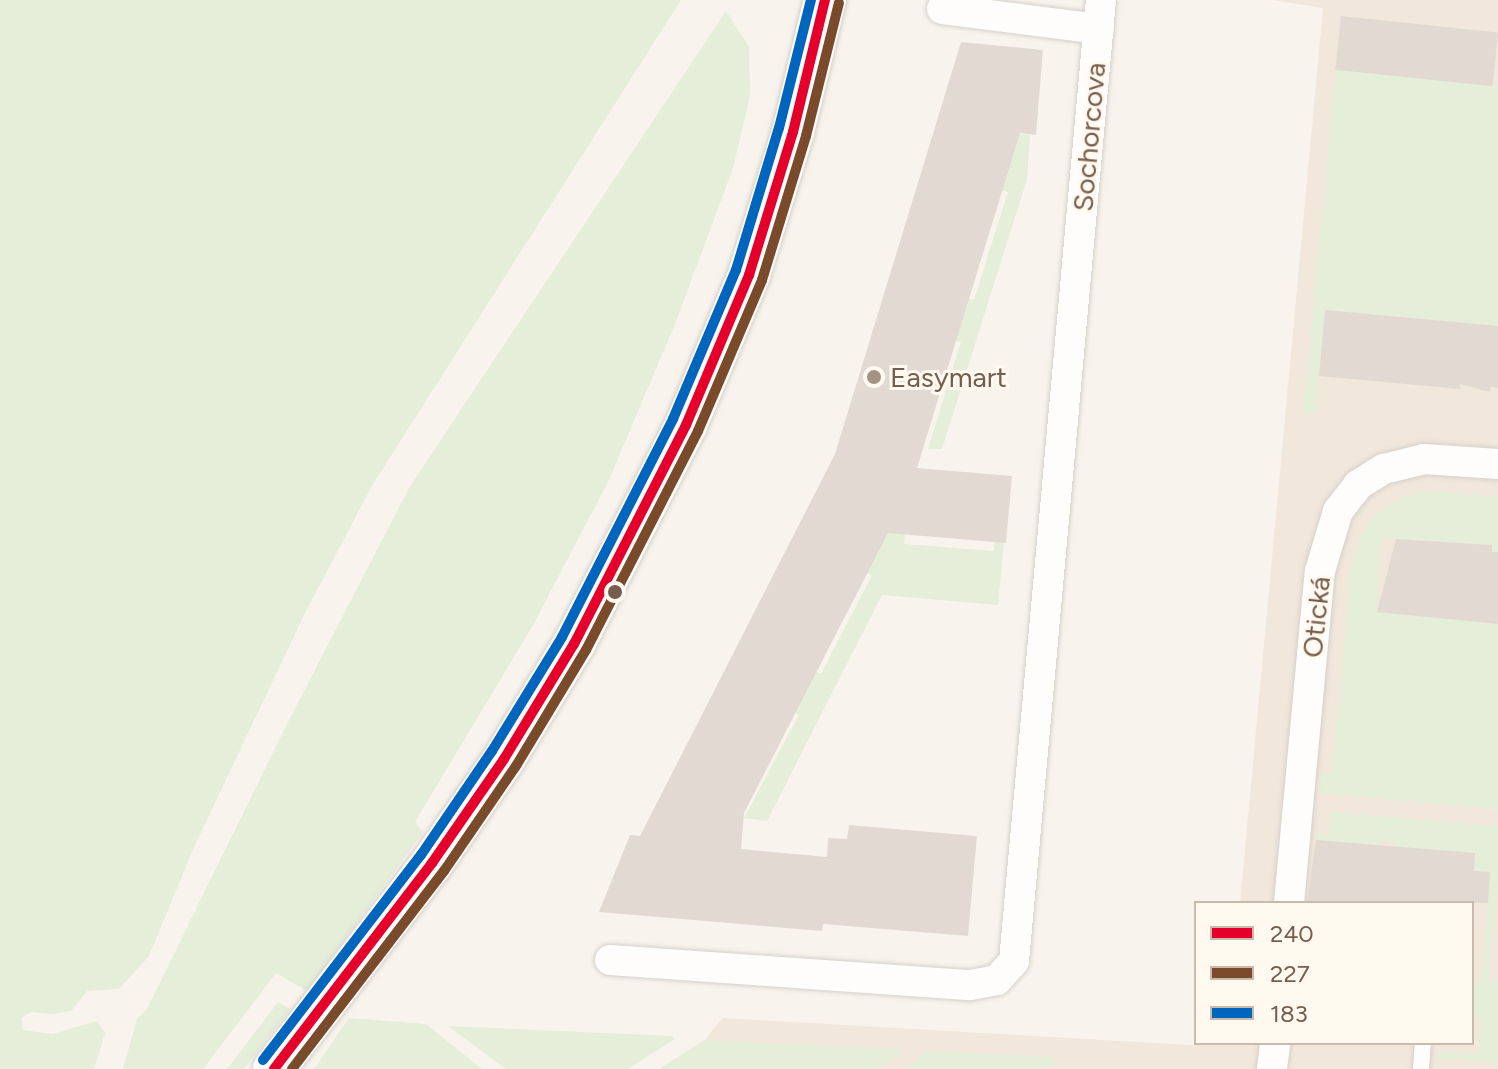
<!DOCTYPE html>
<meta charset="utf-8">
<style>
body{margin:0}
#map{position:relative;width:1498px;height:1069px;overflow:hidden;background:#f8f4ed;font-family:Figtree,sans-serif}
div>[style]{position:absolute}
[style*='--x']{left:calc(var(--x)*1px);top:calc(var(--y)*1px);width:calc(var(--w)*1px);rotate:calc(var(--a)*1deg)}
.residential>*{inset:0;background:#f1e7db}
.green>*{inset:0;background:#e4eed8}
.building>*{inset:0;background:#e2dad2;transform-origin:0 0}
.roads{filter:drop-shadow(0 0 2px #d6d0ca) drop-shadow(0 0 2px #d6d0ca)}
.lane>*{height:16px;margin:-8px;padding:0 8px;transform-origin:8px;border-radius:8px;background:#fefdfc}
.street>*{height:30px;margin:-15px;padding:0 15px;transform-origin:15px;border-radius:15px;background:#fefdfc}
.secondary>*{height:42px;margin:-21px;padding:0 21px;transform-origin:21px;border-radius:21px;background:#fefdfc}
.bus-1>*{height:10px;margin:-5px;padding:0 5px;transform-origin:5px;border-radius:5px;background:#e4002b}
.bus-2>*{height:10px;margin:-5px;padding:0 5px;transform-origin:5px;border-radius:5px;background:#7a4b2a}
.bus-3>*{height:10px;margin:-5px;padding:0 5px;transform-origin:5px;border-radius:5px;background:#0065bd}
.dots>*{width:22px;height:22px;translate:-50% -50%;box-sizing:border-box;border:4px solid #fff9ef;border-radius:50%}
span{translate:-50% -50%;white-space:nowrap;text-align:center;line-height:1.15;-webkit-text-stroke:6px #fff9ef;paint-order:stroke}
.street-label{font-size:28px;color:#765d4d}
.poi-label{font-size:28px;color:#765d4d}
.left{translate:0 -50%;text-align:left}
.legend{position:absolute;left:1194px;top:901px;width:280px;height:144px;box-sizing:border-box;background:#fff9ef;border:2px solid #c8bbae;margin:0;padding:10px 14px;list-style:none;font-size:24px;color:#765d4d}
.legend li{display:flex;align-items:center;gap:16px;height:40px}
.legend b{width:40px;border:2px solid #c8bbae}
</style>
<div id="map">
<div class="residential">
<div style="clip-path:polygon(1272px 0,1498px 0,1498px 707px,1442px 804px,1498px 809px,1498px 1069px,659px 1069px,705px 1040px,722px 1018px,1190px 1045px,1472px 1043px,1472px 903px,1240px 903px,1323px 8px)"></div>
</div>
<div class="green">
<div style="clip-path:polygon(0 0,681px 0,373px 484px,305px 613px,194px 847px,149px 956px,119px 989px,87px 991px,71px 1011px,53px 1014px,31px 1012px,21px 1018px,23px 1030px,53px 1034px,97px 1021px,105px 1033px,94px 1069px,0 1069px)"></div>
<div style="clip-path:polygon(726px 11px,749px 47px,750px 96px,733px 168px,675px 324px,608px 482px,532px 627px,415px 822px,423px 832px,307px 991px,276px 973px,203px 1069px,123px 1069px,137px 1019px,147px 1009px,287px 724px,409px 488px)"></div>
<div style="clip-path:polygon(1336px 70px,1498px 86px,1498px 320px,1495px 325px,1325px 310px,1316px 414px,1303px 413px)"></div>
<div style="clip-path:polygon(936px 126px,1030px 135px,1027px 179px,942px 449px,928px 449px,961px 342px,954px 340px,966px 298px,974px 300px,1008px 192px,1001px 190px,1007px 168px,930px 143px)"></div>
<div style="clip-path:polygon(1430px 491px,1498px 497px,1498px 552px,1492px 552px,1491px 545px,1447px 542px,1406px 546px,1406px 539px,1382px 538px,1376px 612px,1498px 624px,1498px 809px,1319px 793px,1320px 772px,1332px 773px,1351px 570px,1360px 537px,1372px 518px,1386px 506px,1411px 494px)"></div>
<div style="clip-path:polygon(884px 531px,905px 533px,904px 544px,994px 551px,995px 540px,1004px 541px,998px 605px,882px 595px,767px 821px,744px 818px,799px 715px,791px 709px,811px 670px,821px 674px,872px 575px,864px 571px)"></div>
<div style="clip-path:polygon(1330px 812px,1498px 826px,1498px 878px,1488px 981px,1498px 982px,1498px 1063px,1438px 1058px,1439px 1052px,1478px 1054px,1481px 1017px,1472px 1015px,1472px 984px,1481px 984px,1490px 872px,1474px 871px,1475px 853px,1395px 847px,1395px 842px,1380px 841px,1379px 845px,1316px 840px,1317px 833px,1329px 834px)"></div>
<div style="clip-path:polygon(278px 1002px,290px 1009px,244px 1069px,227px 1069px)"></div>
<div style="clip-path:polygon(349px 1018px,426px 1024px,482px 1069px,314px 1069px)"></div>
<div style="clip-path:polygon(448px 1026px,672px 1036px,675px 1039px,628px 1069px,506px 1069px)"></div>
<div style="clip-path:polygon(705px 1040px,905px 1050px,878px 1069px,659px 1069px)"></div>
<div style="clip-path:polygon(928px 1051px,1054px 1057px,1053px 1065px,1036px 1069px,906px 1069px)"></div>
</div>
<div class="building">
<div style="left:1341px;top:16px;width:158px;height:54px;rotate:6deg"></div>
<div style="clip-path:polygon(961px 42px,1043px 50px,1036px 135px,1020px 133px,917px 468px,1012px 476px,1006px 543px,888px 533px,744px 813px,741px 849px,827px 857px,828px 838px,847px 839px,849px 825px,977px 836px,968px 936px,823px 924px,822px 931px,599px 912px,630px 835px,640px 836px,835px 454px)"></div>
<div style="clip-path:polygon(1325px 310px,1498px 326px,1498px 388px,1491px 387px,1490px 392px,1460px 384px,1460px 389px,1319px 376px)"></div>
<div style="clip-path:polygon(1396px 539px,1492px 545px,1492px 552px,1498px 552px,1498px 624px,1377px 612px)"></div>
<div style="clip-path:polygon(1316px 840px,1475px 853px,1474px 871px,1490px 872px,1488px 903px,1307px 903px)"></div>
</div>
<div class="roads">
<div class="lane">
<div style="--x:1421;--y:1069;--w:26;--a:-86"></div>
</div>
<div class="street">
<div style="--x:942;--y:9;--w:158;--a:7.3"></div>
<div style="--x:1289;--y:903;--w:333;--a:-84.7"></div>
<div style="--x:1320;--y:571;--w:63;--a:-73.3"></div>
<div style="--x:1338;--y:511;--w:33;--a:-52"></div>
<div style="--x:1358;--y:485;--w:31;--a:-32"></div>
<div style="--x:1384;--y:469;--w:41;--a:-14"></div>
<div style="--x:1424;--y:459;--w:74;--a:3.9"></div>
<div style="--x:610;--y:960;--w:361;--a:4"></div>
<div style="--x:970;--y:985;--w:27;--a:-10"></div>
<div style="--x:997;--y:980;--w:25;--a:-48"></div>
<div style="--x:1014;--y:961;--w:965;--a:-84.83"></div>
<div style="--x:1272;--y:1069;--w:26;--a:-83"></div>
</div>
<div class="secondary">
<div style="--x:274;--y:1069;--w:260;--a:-52.5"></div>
<div style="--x:432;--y:863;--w:126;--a:-55.3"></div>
<div style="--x:504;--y:759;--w:135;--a:-58.7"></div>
<div style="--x:574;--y:644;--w:246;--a:-62.9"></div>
<div style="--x:686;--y:425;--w:163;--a:-67.2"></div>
<div style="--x:749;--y:275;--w:150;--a:-72.9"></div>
<div style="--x:793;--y:132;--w:136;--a:-76.4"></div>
</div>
</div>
<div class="bus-1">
<div style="--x:274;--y:1069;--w:260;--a:-52.5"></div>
<div style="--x:432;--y:863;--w:126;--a:-55.3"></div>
<div style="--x:504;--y:759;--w:135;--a:-58.7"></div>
<div style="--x:574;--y:644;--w:246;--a:-62.9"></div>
<div style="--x:686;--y:425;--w:163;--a:-67.2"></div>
<div style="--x:749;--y:275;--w:150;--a:-72.9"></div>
<div style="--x:793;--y:132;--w:136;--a:-76.4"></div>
</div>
<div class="bus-2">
<div style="--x:292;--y:1069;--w:250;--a:-52.5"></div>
<div style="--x:444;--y:871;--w:127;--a:-55.6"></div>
<div style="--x:516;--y:766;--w:135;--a:-58.9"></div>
<div style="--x:586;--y:650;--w:246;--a:-62.9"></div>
<div style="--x:698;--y:431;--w:164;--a:-67"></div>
<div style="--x:762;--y:280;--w:151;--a:-73"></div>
<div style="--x:806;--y:136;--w:137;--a:-76.1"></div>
</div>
<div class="bus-3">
<div style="--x:263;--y:1060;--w:259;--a:-52.4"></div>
<div style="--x:421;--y:855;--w:126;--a:-55.7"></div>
<div style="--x:492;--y:751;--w:134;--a:-58.4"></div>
<div style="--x:562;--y:637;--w:245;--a:-63"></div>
<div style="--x:673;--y:419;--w:162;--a:-67.1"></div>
<div style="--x:736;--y:270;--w:148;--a:-73.2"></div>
<div style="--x:779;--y:128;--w:132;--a:-76"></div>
</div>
<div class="dots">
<div style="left:874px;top:377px;background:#a49285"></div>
<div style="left:615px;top:592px;background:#765d4d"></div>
</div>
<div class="street-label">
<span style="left:1089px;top:137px;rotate:-85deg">Sochorcova</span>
<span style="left:1316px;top:617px;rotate:-84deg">Otická</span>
</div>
<div class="poi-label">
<span class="left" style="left:890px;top:377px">Easymart</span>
</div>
<ul class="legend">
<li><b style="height:10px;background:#e4002b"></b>240</li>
<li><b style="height:10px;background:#7a4b2a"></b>227</li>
<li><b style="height:10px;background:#0065bd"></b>183</li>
</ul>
</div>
